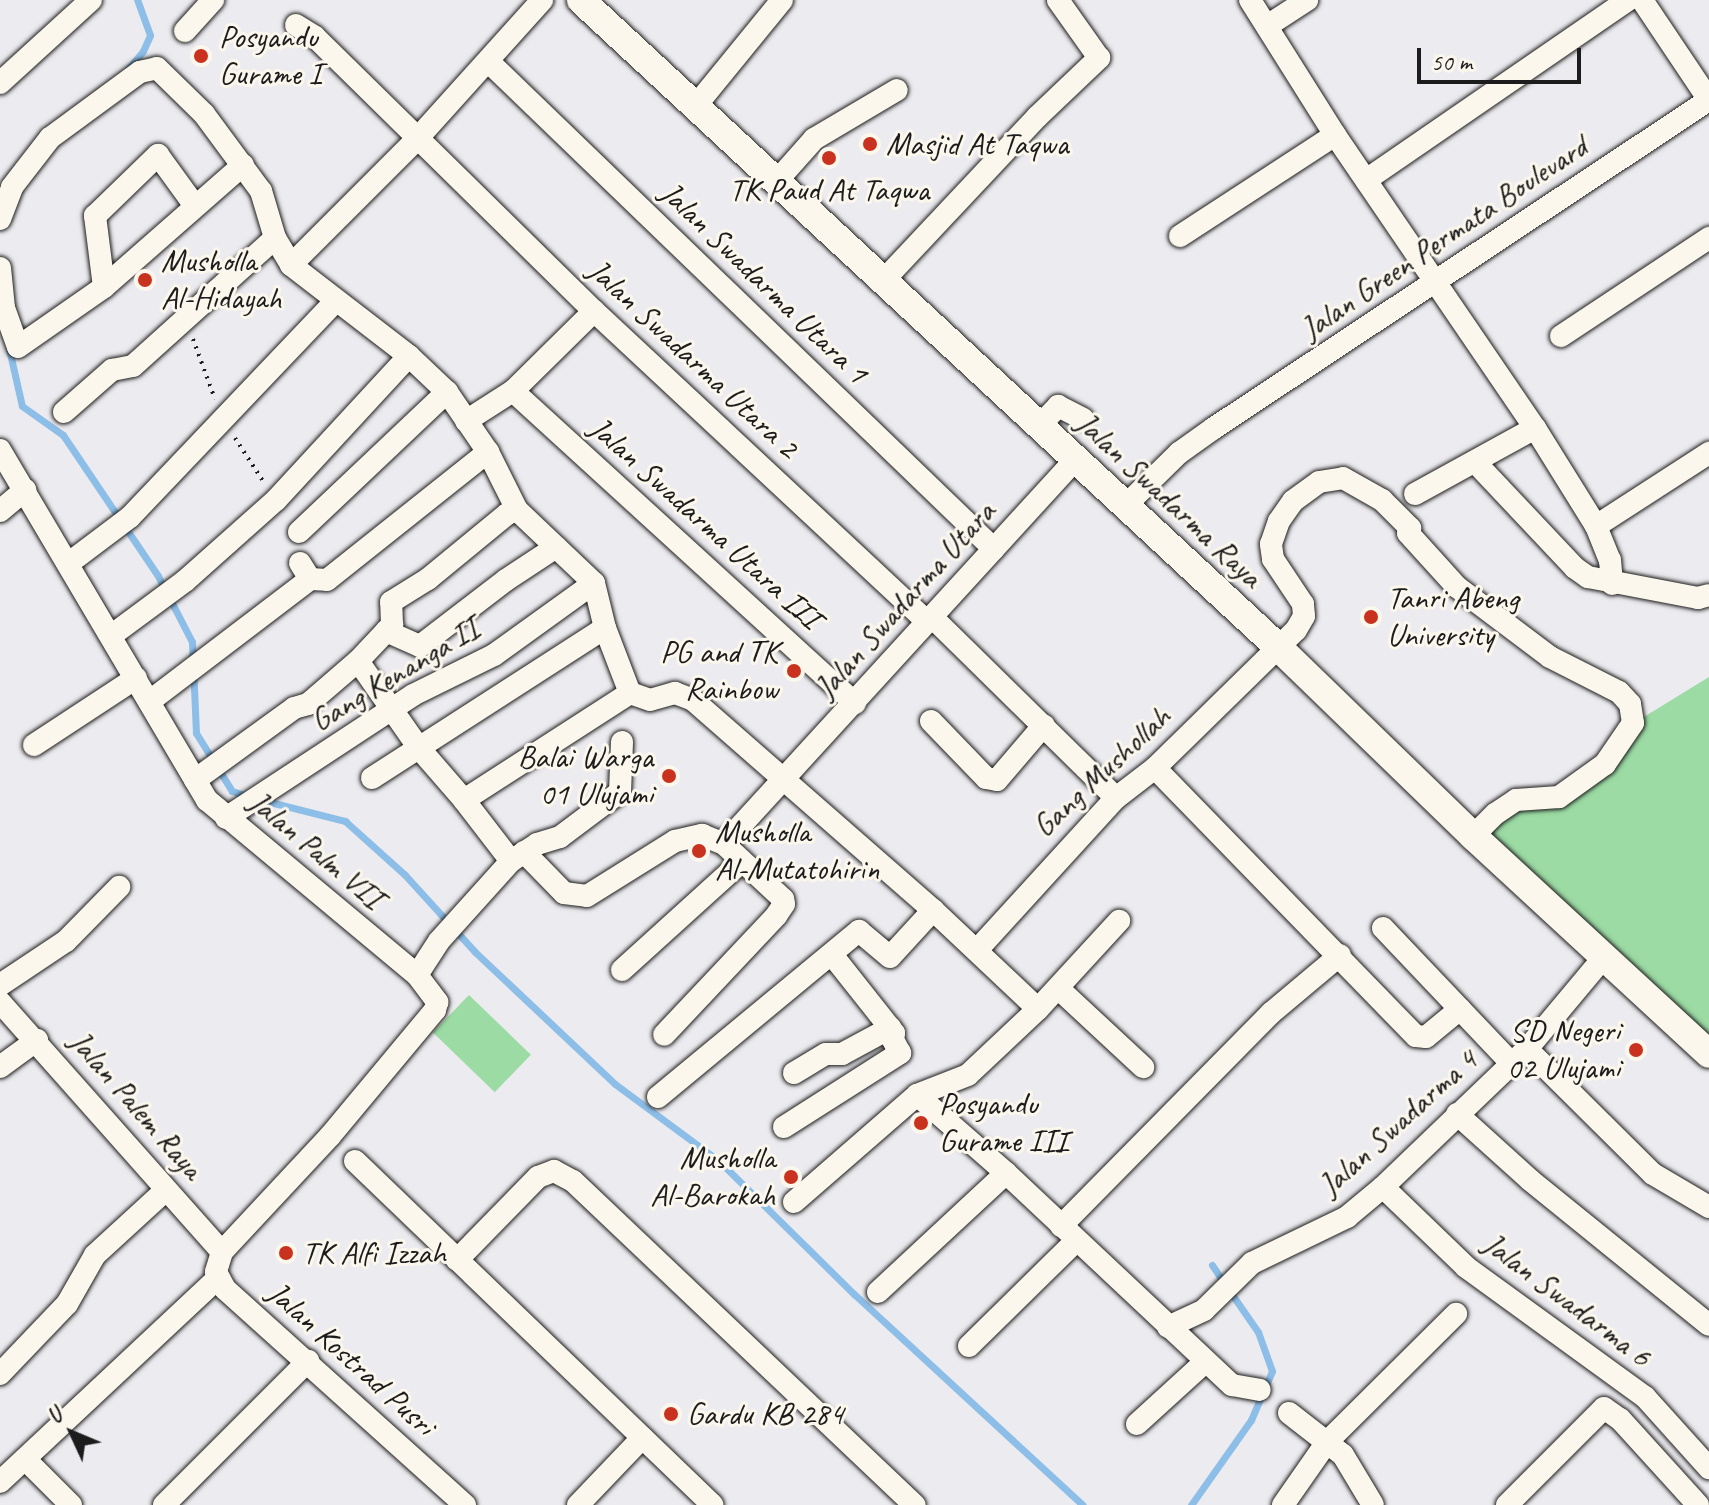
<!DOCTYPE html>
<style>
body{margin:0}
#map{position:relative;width:1709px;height:1505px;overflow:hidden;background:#ecebef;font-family:Caveat,sans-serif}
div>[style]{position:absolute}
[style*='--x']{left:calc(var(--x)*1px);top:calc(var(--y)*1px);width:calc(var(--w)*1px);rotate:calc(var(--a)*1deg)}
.green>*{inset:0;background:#9cdba4;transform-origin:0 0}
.stream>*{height:7px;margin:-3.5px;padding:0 3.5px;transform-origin:3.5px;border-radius:3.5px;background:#8dbee8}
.path>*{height:4px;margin-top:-2px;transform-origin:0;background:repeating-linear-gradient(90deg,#1c1c1c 0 2px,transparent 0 8px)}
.roads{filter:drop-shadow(0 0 2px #1c1c1c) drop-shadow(0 0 2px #1c1c1c)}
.minor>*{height:22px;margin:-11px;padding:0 11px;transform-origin:11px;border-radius:11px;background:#fbf7ec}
.major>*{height:28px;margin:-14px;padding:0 14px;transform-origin:14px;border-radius:14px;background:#fbf7ec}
.dots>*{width:22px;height:22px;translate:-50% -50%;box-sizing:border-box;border:4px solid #fbf7ec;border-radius:50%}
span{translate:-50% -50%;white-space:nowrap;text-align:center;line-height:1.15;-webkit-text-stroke:6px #fbf7ec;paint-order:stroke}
.poi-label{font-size:32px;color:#1c1c1c}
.left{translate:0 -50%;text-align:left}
.right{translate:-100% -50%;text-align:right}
.street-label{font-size:32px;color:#1c1c1c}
.north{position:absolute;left:32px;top:1393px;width:80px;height:80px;-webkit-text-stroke:6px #fbf7ec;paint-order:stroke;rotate:314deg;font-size:22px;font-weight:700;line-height:32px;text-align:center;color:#1c1c1c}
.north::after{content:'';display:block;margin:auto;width:28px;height:36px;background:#1c1c1c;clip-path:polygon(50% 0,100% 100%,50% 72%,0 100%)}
.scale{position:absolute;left:1417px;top:48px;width:164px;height:36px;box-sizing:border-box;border:4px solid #1c1c1c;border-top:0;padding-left:10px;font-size:24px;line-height:28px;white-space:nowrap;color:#1c1c1c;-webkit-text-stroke:6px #fbf7ec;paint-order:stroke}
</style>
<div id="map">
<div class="green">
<div style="clip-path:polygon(1709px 677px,1709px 1051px,1473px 836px,1495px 814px,1559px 797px,1634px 723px)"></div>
<div style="left:469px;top:995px;width:86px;height:52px;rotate:44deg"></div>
</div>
<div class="stream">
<div style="--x:128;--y:69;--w:23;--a:-50"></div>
<div style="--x:143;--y:51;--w:17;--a:-66"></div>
<div style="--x:150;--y:35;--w:37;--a:-110"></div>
<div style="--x:9;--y:349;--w:58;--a:77.2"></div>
<div style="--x:22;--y:406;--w:50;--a:35.3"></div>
<div style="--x:63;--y:435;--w:170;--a:56"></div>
<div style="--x:158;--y:576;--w:74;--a:62.7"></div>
<div style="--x:192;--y:642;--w:91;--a:87.5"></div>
<div style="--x:196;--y:733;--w:68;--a:58.2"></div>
<div style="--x:232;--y:791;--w:19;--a:18"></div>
<div style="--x:262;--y:800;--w:86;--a:14.2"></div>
<div style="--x:345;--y:821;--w:81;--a:42"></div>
<div style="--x:405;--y:875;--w:104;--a:47.7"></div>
<div style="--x:475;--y:952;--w:192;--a:43.3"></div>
<div style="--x:615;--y:1084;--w:129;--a:36.5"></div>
<div style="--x:719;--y:1161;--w:190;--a:44.6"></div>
<div style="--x:854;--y:1294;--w:311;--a:42.7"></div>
<div style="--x:1212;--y:1265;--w:18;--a:56"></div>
<div style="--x:1191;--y:1505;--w:104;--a:-54.8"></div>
<div style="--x:1251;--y:1420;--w:53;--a:-66.8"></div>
<div style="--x:1272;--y:1371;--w:41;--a:-109.7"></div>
<div style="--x:1258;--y:1332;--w:44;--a:-124.8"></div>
</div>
<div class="path">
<div style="--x:193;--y:339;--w:64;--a:69.9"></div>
<div style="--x:235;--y:438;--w:51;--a:56.9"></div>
</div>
<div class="roads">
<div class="minor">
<div style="--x:1250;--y:0;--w:160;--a:57.8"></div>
<div style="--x:1335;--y:135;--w:355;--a:55.7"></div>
<div style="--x:1535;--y:428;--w:115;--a:58.1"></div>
<div style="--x:1596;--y:526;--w:37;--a:68"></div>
<div style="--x:1610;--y:560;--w:24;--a:85"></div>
<div style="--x:1642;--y:0;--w:120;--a:56.2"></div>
<div style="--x:296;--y:25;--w:22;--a:32"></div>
<div style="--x:315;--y:37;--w:391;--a:44.5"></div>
<div style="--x:594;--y:311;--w:456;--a:43"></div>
<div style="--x:1267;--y:26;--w:48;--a:-33"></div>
<div style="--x:185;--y:31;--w:42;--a:-47.9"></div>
<div style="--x:490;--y:63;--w:700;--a:43.96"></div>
<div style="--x:0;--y:83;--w:123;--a:-42.4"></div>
<div style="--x:694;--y:108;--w:139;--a:-50.8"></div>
<div style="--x:1366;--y:180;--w:318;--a:-34.5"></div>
<div style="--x:775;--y:183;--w:59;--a:-48.4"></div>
<div style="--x:814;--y:139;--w:96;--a:-30.6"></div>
<div style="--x:0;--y:219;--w:34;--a:-69"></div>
<div style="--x:12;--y:187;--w:62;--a:-52.2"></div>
<div style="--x:50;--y:138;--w:112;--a:-36.3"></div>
<div style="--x:140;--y:72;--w:17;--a:-13"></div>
<div style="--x:157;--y:68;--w:66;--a:44.4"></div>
<div style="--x:204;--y:114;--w:96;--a:53.5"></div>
<div style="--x:261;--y:191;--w:49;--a:73.4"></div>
<div style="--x:275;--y:238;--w:31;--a:59"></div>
<div style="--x:291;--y:265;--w:149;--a:37.6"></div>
<div style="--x:409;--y:356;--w:52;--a:43.5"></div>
<div style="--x:447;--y:392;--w:73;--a:55.7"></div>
<div style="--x:488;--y:452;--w:65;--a:63.4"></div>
<div style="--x:517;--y:510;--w:106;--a:43.5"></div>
<div style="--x:594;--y:583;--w:46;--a:76.3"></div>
<div style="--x:605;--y:628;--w:70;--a:69"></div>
<div style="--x:630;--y:693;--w:21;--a:19"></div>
<div style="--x:650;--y:700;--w:26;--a:-16"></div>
<div style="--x:675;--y:693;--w:19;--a:21"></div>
<div style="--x:693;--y:700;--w:319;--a:41.2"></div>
<div style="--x:933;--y:910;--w:144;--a:43.3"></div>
<div style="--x:1038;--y:1009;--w:96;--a:136.7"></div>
<div style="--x:968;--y:1075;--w:55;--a:158.6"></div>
<div style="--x:917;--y:1095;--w:118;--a:41.2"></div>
<div style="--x:1006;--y:1173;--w:310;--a:43.2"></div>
<div style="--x:1232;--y:1385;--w:28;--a:10"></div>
<div style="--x:1180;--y:236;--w:185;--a:-33.1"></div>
<div style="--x:291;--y:265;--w:178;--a:-45"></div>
<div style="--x:417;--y:139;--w:187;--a:-48"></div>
<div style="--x:0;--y:268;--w:40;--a:84.3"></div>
<div style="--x:4;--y:308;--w:41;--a:70.3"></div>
<div style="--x:18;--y:347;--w:105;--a:-34.9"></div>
<div style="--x:104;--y:287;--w:185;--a:-41.3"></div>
<div style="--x:883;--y:281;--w:225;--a:-46.8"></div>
<div style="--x:1037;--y:117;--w:86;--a:-43.6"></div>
<div style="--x:1099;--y:58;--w:71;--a:-125.3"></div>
<div style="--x:104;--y:287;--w:72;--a:-97.2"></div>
<div style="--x:95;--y:216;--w:88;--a:-44.1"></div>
<div style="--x:158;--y:155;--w:63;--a:54"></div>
<div style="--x:1561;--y:336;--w:178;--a:-33.5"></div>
<div style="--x:513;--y:391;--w:463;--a:42.4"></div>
<div style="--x:64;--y:412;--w:64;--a:-41.2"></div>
<div style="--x:112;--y:370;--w:21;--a:-11"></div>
<div style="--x:133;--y:366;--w:191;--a:-42"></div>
<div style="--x:466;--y:421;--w:56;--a:-32.6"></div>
<div style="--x:513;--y:391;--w:114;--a:-44.6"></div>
<div style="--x:1039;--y:426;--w:28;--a:-46"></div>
<div style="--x:1058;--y:406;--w:28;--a:27"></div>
<div style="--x:0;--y:450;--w:407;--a:59.4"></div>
<div style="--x:207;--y:800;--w:273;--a:39.8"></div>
<div style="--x:417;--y:975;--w:34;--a:53"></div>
<div style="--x:437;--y:1002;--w:8;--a:104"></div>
<div style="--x:435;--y:1010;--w:164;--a:129.8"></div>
<div style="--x:330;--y:1136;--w:158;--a:133"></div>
<div style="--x:222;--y:1252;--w:21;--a:107"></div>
<div style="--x:216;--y:1272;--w:19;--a:62"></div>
<div style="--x:225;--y:1289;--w:323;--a:42"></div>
<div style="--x:1476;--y:463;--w:144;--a:46.7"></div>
<div style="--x:1575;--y:568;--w:16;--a:35"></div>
<div style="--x:1588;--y:577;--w:112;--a:10.8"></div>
<div style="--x:1698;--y:598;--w:11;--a:-15"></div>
<div style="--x:1415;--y:494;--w:137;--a:-28.8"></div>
<div style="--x:1125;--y:506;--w:76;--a:-44.5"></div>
<div style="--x:1179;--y:453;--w:43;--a:-35.5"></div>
<div style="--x:1214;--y:428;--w:594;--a:-33.53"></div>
<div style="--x:0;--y:511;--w:33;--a:-40"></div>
<div style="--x:1596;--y:526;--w:135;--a:-32.9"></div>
<div style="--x:299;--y:532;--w:204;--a:-43.4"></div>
<div style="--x:69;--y:563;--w:76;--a:-37"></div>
<div style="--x:130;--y:517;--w:298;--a:-46.4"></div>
<div style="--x:300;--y:563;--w:19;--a:58"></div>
<div style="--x:310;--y:579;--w:17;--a:3"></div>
<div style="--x:327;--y:580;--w:206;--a:-38.5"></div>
<div style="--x:932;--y:617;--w:258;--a:44.5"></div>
<div style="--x:386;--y:631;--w:37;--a:24"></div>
<div style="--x:420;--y:646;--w:108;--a:-37.5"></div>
<div style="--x:506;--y:580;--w:60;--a:-33.4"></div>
<div style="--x:112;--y:635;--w:91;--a:-36.5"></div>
<div style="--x:185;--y:581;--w:122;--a:-41.7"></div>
<div style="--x:276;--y:500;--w:196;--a:-47.3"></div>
<div style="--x:358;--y:661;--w:106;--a:55"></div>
<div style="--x:419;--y:748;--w:69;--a:49.1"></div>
<div style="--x:150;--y:701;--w:201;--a:-37.3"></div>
<div style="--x:931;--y:721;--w:79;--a:46"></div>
<div style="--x:986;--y:778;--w:11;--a:10"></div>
<div style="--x:997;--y:780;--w:72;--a:-49.5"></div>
<div style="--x:34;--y:745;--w:122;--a:-33.3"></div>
<div style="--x:1155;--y:768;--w:374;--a:45.8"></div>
<div style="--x:1416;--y:1036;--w:10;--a:6"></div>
<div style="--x:1426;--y:1037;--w:44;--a:-39.5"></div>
<div style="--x:372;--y:778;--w:277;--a:-32.8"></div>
<div style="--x:195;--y:780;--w:122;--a:-36"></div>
<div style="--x:294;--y:708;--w:15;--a:-16"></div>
<div style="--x:308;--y:704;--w:66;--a:-40.7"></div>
<div style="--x:358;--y:661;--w:50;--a:-46.6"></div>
<div style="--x:392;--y:625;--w:23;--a:-92"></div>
<div style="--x:391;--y:602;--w:44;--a:-31.9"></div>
<div style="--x:428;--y:579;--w:102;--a:-39.4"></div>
<div style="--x:507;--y:514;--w:11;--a:-22"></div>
<div style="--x:226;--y:818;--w:224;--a:-33.3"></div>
<div style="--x:413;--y:695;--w:90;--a:-26.3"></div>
<div style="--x:494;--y:655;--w:123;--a:-35.8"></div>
<div style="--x:724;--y:844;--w:520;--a:-47.57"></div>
<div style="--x:524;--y:852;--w:57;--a:45.7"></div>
<div style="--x:564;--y:893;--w:23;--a:7"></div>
<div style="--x:587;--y:896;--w:104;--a:-32"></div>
<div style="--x:675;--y:841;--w:28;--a:-13"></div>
<div style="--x:702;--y:835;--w:24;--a:22"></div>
<div style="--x:724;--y:844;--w:81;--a:43"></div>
<div style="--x:783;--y:899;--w:5;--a:79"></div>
<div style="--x:784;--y:904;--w:14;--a:124"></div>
<div style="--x:776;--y:916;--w:163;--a:133.3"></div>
<div style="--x:511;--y:861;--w:77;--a:-127.6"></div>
<div style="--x:464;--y:800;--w:197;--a:-32.8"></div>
<div style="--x:1383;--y:928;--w:187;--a:46.5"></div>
<div style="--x:977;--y:950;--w:206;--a:-47.6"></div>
<div style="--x:1116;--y:798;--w:49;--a:-37.6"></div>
<div style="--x:1155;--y:768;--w:197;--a:-44.4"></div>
<div style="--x:1296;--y:630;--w:16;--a:-60"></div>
<div style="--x:1304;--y:616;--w:12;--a:-95"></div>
<div style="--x:1303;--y:604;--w:54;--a:-123.7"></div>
<div style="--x:1273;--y:559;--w:15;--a:-98"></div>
<div style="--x:1271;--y:544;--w:24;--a:-71"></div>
<div style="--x:1279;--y:521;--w:24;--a:-55"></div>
<div style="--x:1293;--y:501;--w:32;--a:-36"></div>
<div style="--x:1319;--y:482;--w:24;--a:-9"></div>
<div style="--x:1343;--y:478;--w:45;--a:29.4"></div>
<div style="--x:1382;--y:500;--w:40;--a:45"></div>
<div style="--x:1410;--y:528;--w:5;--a:112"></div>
<div style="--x:1408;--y:533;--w:73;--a:47.8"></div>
<div style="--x:1457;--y:587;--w:116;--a:37"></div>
<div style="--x:1550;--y:657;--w:77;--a:26.9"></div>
<div style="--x:1619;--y:692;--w:16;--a:47"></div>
<div style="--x:1630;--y:704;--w:19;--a:81"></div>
<div style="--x:1633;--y:723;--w:50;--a:124.3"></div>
<div style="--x:1605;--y:764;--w:57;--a:144.3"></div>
<div style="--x:1559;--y:797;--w:43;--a:176"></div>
<div style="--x:1516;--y:800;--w:25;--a:146"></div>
<div style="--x:1495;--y:814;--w:31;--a:135"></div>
<div style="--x:622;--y:970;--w:162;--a:-42.2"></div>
<div style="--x:417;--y:975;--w:40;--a:-57.1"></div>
<div style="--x:439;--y:941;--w:108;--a:-48"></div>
<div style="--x:511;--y:861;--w:31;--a:-33"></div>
<div style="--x:537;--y:844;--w:24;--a:-17"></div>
<div style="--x:560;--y:837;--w:75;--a:-36.9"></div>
<div style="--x:620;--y:792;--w:50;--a:-87.7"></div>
<div style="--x:0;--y:985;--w:79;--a:-33.7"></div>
<div style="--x:66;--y:941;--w:76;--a:-45.5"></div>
<div style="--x:1059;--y:989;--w:115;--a:42.9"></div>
<div style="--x:0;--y:1002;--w:334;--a:48.4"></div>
<div style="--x:1038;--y:1009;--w:120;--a:-47.4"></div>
<div style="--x:1527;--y:1049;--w:177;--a:44.8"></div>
<div style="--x:1653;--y:1174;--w:65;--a:30.5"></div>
<div style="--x:0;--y:1067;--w:46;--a:-36.1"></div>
<div style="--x:794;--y:1073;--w:37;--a:-31"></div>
<div style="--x:826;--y:1054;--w:16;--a:0"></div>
<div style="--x:842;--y:1054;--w:55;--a:-28.4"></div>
<div style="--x:658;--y:1097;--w:261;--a:-39.6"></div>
<div style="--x:859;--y:931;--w:40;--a:40"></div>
<div style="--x:890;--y:957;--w:64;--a:-47.5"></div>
<div style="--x:1457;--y:1114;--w:98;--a:42.1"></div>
<div style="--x:1530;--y:1180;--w:230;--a:39"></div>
<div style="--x:784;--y:1127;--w:138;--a:-32.5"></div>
<div style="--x:900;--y:1053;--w:15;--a:-118"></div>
<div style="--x:893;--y:1040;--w:7;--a:-82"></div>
<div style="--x:894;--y:1033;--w:98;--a:-128.4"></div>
<div style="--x:355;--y:1161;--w:496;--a:43.9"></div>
<div style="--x:1383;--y:1187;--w:115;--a:43.9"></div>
<div style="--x:1466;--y:1267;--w:221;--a:36"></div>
<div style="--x:1645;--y:1397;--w:96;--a:48"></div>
<div style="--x:794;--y:1202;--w:163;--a:-41"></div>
<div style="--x:1061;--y:1226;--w:299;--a:-45.4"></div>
<div style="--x:1271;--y:1013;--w:90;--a:-40"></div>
<div style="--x:457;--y:1260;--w:116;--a:-45.7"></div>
<div style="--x:538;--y:1177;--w:17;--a:-21"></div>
<div style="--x:554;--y:1171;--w:21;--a:28"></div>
<div style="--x:573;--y:1181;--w:471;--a:43.5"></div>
<div style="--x:878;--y:1292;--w:175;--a:-42.9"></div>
<div style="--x:1168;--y:1327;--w:40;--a:-25"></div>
<div style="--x:1204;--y:1310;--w:67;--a:-44.4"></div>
<div style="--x:1252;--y:1263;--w:106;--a:-25.8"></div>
<div style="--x:1347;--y:1217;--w:47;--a:-39.8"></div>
<div style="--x:1383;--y:1187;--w:199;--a:-43.8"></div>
<div style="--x:1527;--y:1049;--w:119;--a:-50.1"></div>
<div style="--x:969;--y:1346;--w:150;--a:-44.5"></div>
<div style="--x:0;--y:1374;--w:97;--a:-46.3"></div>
<div style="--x:67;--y:1304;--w:56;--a:-60.3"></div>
<div style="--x:95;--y:1255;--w:96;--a:-42.5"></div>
<div style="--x:1289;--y:1413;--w:68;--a:37.9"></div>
<div style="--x:1343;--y:1455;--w:58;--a:59"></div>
<div style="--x:1137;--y:1424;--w:93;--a:-42.4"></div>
<div style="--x:25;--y:1459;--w:65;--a:45"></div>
<div style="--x:0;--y:1482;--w:297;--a:-43.1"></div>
<div style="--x:164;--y:1505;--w:204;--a:-45"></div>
<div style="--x:578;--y:1505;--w:93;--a:-46.3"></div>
<div style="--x:1283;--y:1505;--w:77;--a:-55.1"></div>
<div style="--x:1327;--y:1442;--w:182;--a:-44.8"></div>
<div style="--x:1507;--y:1505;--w:137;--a:-45"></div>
<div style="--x:1604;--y:1408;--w:19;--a:35"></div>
<div style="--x:1620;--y:1419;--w:116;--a:47.8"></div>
</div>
<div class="major">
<div style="--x:581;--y:0;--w:951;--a:42.87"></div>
<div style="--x:1278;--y:647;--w:272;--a:44.1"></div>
<div style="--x:1473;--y:836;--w:321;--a:42.7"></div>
</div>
</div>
<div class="dots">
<div style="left:201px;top:56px;background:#c8321e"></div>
<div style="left:870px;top:144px;background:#c8321e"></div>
<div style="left:829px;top:158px;background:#c8321e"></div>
<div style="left:145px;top:280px;background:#c8321e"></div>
<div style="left:1371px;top:617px;background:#c8321e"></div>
<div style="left:794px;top:671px;background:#c8321e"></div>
<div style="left:669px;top:776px;background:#c8321e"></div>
<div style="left:699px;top:851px;background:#c8321e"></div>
<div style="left:1636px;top:1050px;background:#c8321e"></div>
<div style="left:921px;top:1123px;background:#c8321e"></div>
<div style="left:791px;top:1177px;background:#c8321e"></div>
<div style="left:286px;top:1253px;background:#c8321e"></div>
<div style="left:671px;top:1414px;background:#c8321e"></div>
</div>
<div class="poi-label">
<span class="left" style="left:219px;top:56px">Posyandu<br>Gurame I</span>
<span class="left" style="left:886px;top:144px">Masjid At Taqwa</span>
<span style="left:829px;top:190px">TK Paud At Taqwa</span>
<span class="left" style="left:161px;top:280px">Musholla<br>Al-Hidayah</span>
<span class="left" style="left:1387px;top:617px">Tanri Abeng<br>University</span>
<span class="right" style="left:778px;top:671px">PG and TK<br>Rainbow</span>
<span class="right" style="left:653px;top:776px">Balai Warga<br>01 Ulujami</span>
<span class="left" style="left:715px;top:851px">Musholla<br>Al-Mutatohirin</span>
<span class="right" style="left:1620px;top:1050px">SD Negeri<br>02 Ulujami</span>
<span class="left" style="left:939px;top:1123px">Posyandu<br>Gurame III</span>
<span class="right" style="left:775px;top:1177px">Musholla<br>Al-Barokah</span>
<span class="left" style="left:302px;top:1253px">TK Alfi Izzah</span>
<span class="left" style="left:687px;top:1414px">Gardu KB 284</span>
</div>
<div class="street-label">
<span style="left:1444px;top:238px;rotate:-34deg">Jalan Green Permata Boulevard</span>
<span style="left:764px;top:283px;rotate:44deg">Jalan Swadarma Utara 1</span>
<span style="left:693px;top:359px;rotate:43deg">Jalan Swadarma Utara 2</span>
<span style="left:1169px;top:500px;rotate:43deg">Jalan Swadarma Raya</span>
<span style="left:705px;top:523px;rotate:42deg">Jalan Swadarma Utara III</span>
<span style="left:905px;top:600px;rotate:-48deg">Jalan Swadarma Utara</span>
<span style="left:395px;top:675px;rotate:-31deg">Gang Kenanga II</span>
<span style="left:1102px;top:772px;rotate:-43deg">Gang Mushollah</span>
<span style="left:316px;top:850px;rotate:40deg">Jalan Palm VII</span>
<span style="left:136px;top:1105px;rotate:49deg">Jalan Palem Raya</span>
<span style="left:1398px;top:1123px;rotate:-42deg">Jalan Swadarma 4</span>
<span style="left:1567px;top:1300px;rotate:37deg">Jalan Swadarma 6</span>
<span style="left:351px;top:1359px;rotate:42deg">Jalan Kostrad Pusri</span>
</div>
<div class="north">U</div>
<div class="scale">50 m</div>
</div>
